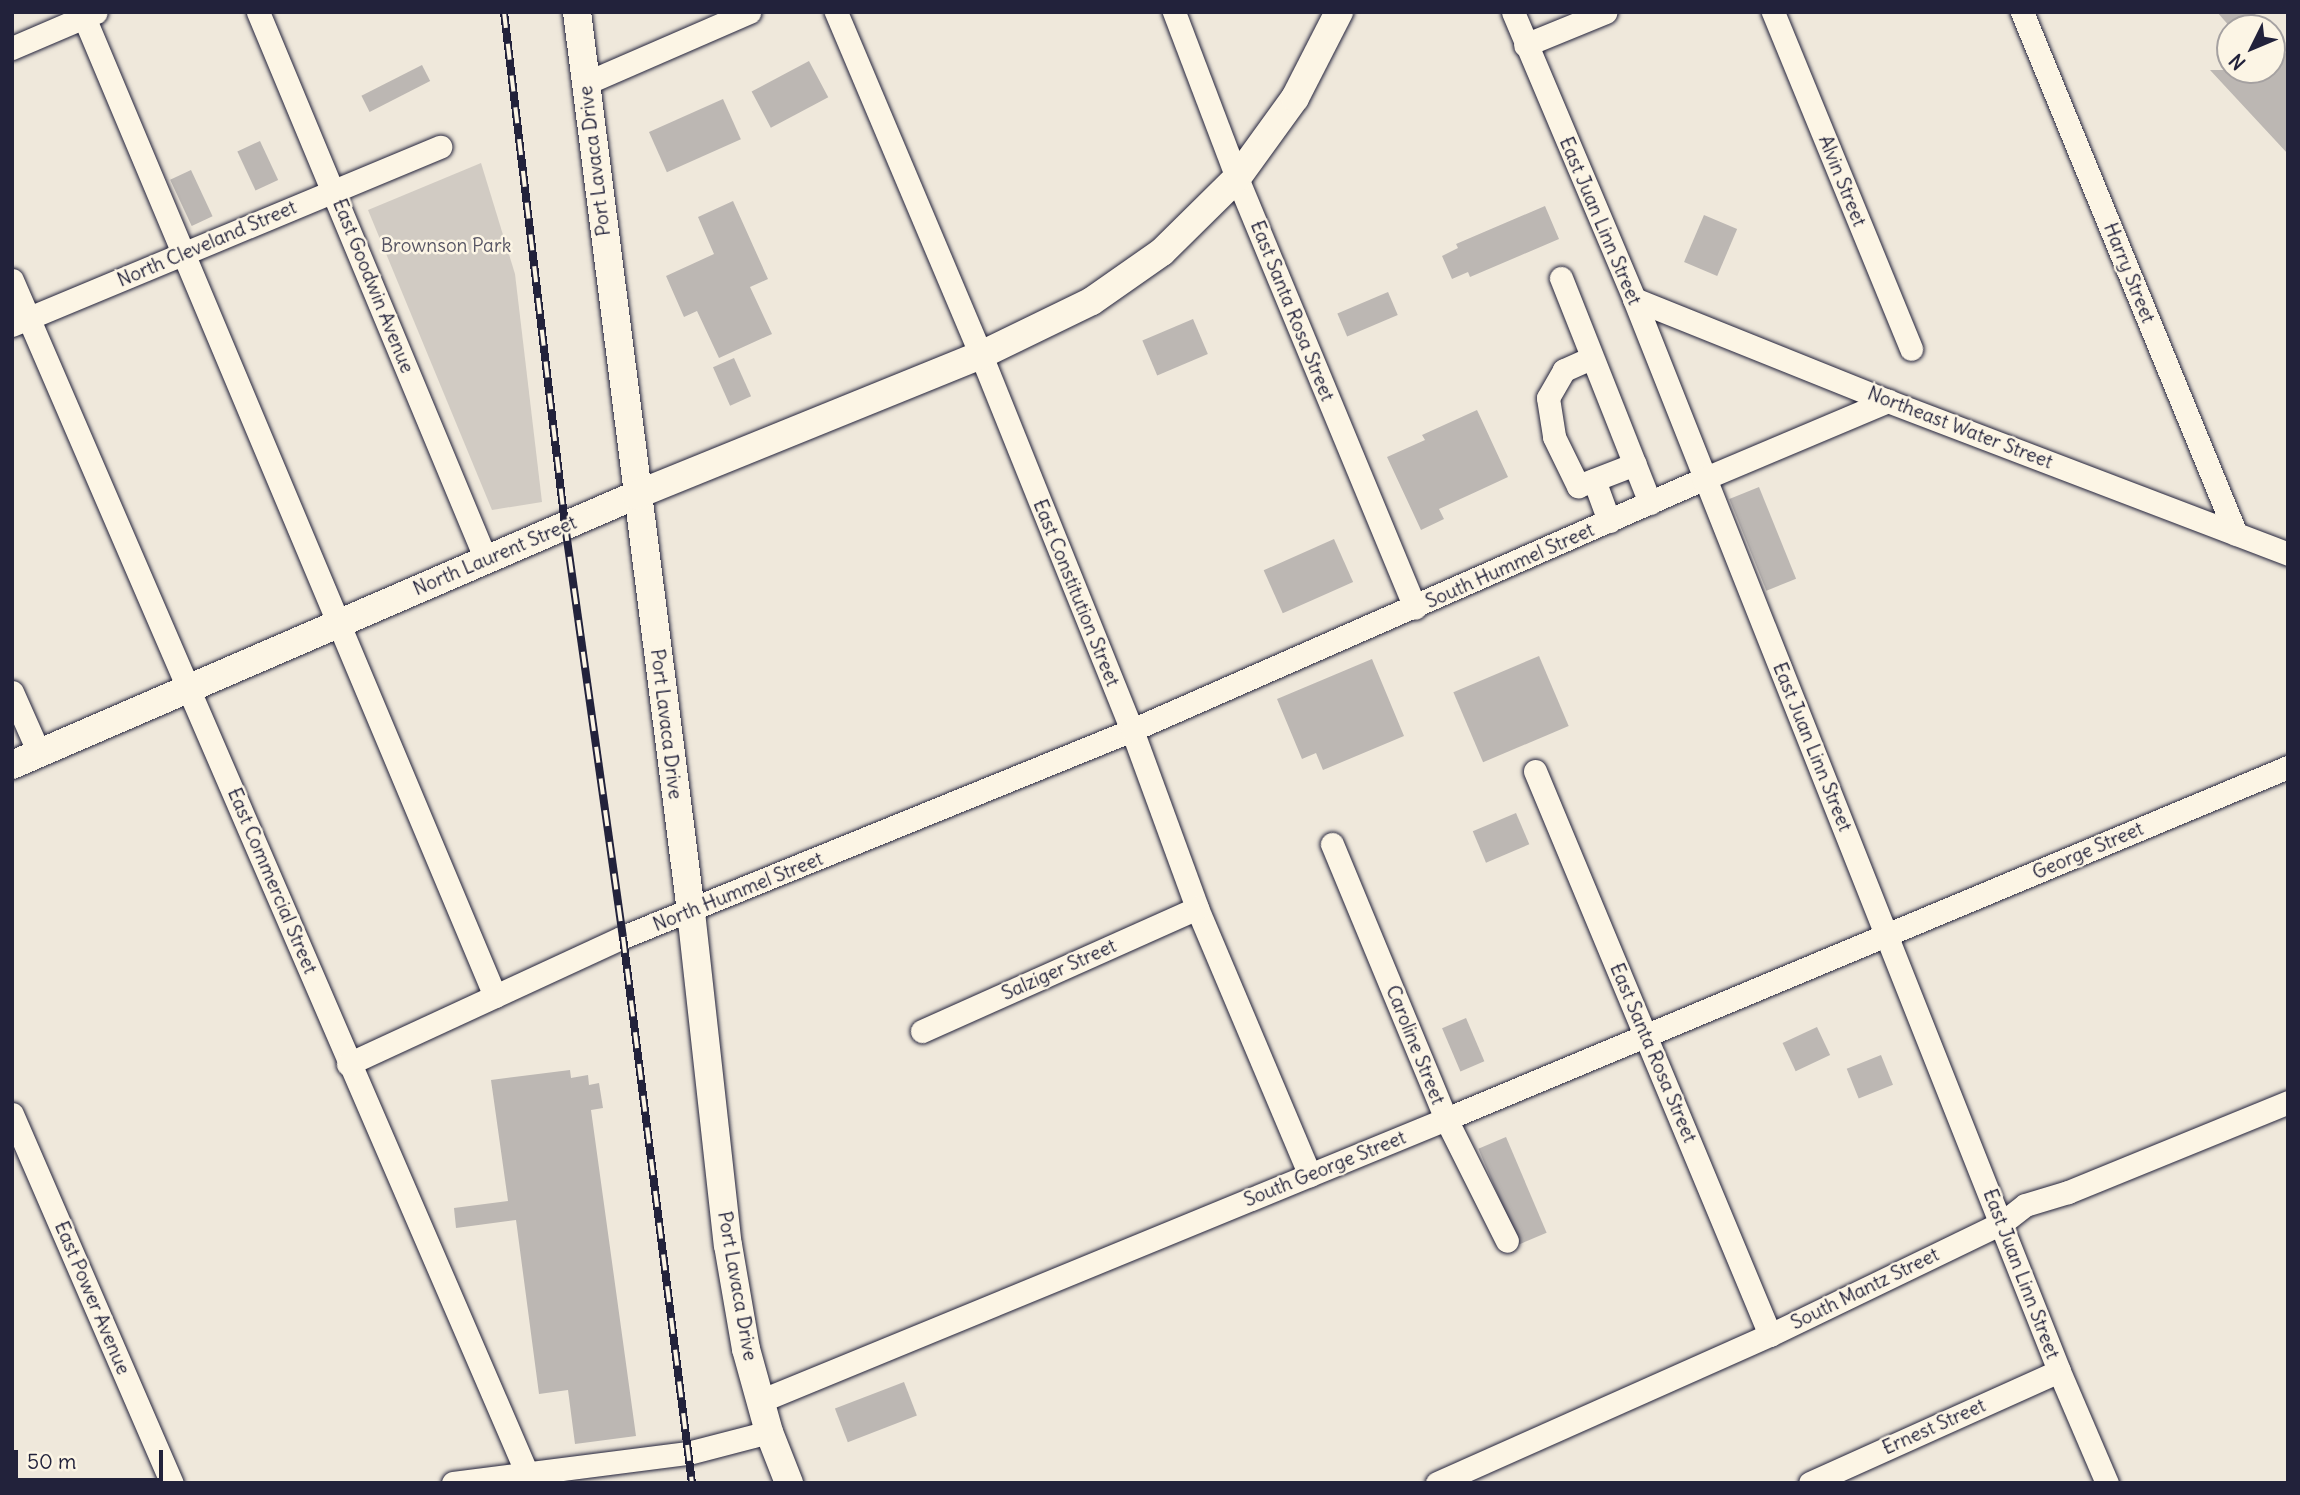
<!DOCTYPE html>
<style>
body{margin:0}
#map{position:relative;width:2300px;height:1495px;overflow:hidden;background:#efe8db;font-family:Delius,sans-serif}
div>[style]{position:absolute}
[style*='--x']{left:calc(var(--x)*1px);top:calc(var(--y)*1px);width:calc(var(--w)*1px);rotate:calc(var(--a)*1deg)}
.green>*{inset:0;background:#d1cbc3}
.building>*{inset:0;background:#bcb7b3;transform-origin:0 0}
.roads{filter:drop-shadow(0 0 2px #22223b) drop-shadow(0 0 2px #22223b)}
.minor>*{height:23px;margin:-11.5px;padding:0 11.5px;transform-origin:11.5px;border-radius:11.5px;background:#fcf5e5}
.major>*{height:28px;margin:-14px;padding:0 14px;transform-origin:14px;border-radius:14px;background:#fcf5e5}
.rail>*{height:8px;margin-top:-4px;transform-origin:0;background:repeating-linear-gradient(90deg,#fcf5e5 0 16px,#22223b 0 32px);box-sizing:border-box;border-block:2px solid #22223b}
span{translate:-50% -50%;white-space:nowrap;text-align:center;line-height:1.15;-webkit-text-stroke:5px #fcf5e5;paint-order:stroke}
.street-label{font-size:19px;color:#22223b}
.park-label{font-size:19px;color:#575564}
.frame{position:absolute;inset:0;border:14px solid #22223b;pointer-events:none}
.north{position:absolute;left:2216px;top:14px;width:70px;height:70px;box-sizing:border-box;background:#fcf5e5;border:2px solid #a5a1a1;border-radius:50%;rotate:227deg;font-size:19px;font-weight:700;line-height:28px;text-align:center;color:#22223b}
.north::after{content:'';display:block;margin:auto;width:24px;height:32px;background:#22223b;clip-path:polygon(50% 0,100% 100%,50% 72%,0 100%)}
.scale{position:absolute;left:14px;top:1450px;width:149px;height:32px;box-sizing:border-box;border:4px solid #22223b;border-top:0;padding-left:9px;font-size:21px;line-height:24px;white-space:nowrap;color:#22223b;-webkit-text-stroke:5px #fcf5e5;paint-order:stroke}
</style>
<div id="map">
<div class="green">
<div style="clip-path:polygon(481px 163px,515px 274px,542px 502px,492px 510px,368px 210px)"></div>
</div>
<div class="building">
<div style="clip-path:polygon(2217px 12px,2258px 12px,2241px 28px,2231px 28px)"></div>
<div style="clip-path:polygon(2272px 38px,2288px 56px,2288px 154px,2210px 70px,2272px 70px)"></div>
<div style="left:809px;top:61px;width:41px;height:65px;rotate:62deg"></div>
<div style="left:422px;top:65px;width:18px;height:68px;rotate:63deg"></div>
<div style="left:723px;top:99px;width:44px;height:81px;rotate:66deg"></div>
<div style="left:260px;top:141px;width:43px;height:25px;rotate:65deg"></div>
<div style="left:191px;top:170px;width:51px;height:23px;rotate:65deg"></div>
<div style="clip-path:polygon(733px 201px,768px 279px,750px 287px,772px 334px,719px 358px,697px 311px,684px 317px,666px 276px,714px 254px,698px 217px)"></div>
<div style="clip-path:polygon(1545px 206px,1559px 239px,1470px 277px,1468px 272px,1452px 279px,1442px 256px,1458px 248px,1456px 244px)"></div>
<div style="left:1704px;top:215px;width:36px;height:51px;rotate:23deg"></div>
<div style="left:1388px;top:292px;width:25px;height:55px;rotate:67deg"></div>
<div style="left:1193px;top:319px;width:38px;height:55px;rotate:67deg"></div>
<div style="left:734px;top:358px;width:42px;height:23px;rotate:66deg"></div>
<div style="clip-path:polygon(1477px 410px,1508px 477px,1439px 509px,1444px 519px,1421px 530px,1387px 457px,1425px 440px,1422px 435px)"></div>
<div style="left:1759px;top:487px;width:99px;height:32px;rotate:68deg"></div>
<div style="left:1334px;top:539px;width:47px;height:77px;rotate:66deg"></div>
<div style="left:1539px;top:656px;width:76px;height:93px;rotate:67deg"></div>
<div style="clip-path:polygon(1372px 659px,1404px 736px,1323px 770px,1316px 753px,1302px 759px,1277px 699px)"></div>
<div style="left:1516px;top:813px;width:34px;height:47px;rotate:67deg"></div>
<div style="left:1466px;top:1018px;width:47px;height:26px;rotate:67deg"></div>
<div style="left:1817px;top:1027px;width:31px;height:38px;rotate:65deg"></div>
<div style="left:1881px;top:1055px;width:32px;height:37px;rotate:68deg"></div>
<div style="clip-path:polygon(570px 1070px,571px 1078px,588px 1075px,589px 1085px,599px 1083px,603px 1108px,591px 1110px,636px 1436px,575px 1444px,568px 1390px,539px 1394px,516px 1220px,456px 1228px,454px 1208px,508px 1201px,491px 1080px)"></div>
<div style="left:1506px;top:1137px;width:104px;height:30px;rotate:67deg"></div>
<div style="left:904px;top:1382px;width:36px;height:74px;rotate:69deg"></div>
</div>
<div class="roads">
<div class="minor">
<div style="--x:258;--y:12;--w:594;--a:67.41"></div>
<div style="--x:836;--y:12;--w:372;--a:67.1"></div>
<div style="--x:981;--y:355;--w:404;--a:68.1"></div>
<div style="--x:1132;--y:730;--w:189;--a:69.9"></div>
<div style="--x:1197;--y:908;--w:290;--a:67.1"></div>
<div style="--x:1174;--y:12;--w:178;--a:69.2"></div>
<div style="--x:1237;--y:178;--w:465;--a:67.5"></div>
<div style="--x:1513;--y:12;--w:311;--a:67.1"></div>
<div style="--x:1634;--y:299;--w:1153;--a:68.37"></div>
<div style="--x:2059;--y:1371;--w:122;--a:66.8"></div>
<div style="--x:1773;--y:12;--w:364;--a:67.7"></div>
<div style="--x:2022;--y:12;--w:564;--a:67.71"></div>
<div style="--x:84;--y:17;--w:1062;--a:67.23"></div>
<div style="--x:1525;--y:45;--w:87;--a:-22.2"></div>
<div style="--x:12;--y:48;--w:91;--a:-23.2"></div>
<div style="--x:586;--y:83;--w:178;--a:-23.5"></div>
<div style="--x:1561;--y:278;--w:242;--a:68.4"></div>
<div style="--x:12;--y:280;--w:1310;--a:66.66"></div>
<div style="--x:1634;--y:299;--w:274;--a:21.9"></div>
<div style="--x:1888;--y:401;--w:428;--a:20.9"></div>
<div style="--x:12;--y:325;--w:464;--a:-22.6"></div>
<div style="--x:1591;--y:358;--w:30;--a:156"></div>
<div style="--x:1564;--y:370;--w:32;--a:120"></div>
<div style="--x:1548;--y:398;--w:39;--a:81"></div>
<div style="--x:1554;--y:437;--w:55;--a:63.9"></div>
<div style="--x:1578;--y:486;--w:61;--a:-21.1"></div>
<div style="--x:1594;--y:480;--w:44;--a:69.9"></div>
<div style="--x:12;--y:692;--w:67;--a:66.1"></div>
<div style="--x:1535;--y:771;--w:611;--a:67.38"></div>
<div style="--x:1332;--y:844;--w:298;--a:67.5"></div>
<div style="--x:1446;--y:1119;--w:136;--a:63.4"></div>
<div style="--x:922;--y:1031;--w:301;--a:-24.1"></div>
<div style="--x:348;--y:1064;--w:303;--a:-24.8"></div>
<div style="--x:623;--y:937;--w:549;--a:-22.13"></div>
<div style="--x:1132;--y:730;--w:624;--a:-23.73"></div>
<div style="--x:1703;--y:479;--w:201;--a:-22.9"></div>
<div style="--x:12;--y:1114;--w:402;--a:66.6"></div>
<div style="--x:760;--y:1401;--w:742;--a:-22.35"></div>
<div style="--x:1446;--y:1119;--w:913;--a:-22.69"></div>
<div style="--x:453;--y:1483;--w:237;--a:-7.3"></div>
<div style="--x:688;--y:1453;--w:84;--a:-14.5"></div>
<div style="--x:1437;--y:1483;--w:364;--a:-24"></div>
<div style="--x:1770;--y:1335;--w:258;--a:-25.8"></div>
<div style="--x:2002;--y:1223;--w:29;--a:-38"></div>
<div style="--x:2025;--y:1205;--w:45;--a:-16.8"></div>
<div style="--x:2068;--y:1192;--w:238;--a:-22.2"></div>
<div style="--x:1810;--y:1483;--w:273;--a:-24.2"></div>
</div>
<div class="major">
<div style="--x:577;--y:12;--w:907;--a:82.78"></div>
<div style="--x:691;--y:912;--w:335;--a:83.7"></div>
<div style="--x:728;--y:1245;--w:106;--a:80.2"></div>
<div style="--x:746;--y:1349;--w:86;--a:74.5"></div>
<div style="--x:769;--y:1432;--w:55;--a:68.6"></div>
<div style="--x:12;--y:765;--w:680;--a:-23.4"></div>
<div style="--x:636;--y:495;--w:372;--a:-22.1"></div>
<div style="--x:981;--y:355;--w:123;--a:-25.9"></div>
<div style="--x:1092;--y:301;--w:85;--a:-35"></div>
<div style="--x:1162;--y:252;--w:105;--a:-44.6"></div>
<div style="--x:1237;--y:178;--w:99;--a:-54.1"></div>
<div style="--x:1295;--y:98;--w:97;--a:-62.9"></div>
</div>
</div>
<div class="rail">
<div style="--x:504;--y:12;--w:517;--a:83.22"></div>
<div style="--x:565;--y:525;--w:416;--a:82"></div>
<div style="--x:623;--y:937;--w:550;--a:82.8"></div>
</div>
<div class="street-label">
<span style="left:595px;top:161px;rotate:-97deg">Port Lavaca Drive</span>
<span style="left:1842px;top:181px;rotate:68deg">Alvin Street</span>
<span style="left:1600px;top:221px;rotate:67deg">East Juan Linn Street</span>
<span style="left:207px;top:244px;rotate:-23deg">North Cleveland Street</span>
<span style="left:2129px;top:273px;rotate:68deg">Harry Street</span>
<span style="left:373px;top:286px;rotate:68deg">East Goodwin Avenue</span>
<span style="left:1292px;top:311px;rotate:68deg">East Santa Rosa Street</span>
<span style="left:1960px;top:428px;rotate:21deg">Northeast Water Street</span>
<span style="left:495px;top:556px;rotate:-23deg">North Laurent Street</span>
<span style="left:1510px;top:566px;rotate:-24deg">South Hummel Street</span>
<span style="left:1076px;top:593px;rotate:68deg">East Constitution Street</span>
<span style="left:666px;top:724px;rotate:83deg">Port Lavaca Drive</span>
<span style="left:1812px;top:747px;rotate:68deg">East Juan Linn Street</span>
<span style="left:2088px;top:851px;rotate:-23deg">George Street</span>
<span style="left:272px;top:881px;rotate:67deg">East Commercial Street</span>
<span style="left:738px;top:892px;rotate:-22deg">North Hummel Street</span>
<span style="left:1059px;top:970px;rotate:-24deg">Salziger Street</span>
<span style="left:1415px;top:1045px;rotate:68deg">Caroline Street</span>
<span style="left:1653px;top:1053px;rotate:67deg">East Santa Rosa Street</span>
<span style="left:1325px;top:1169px;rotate:-22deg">South George Street</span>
<span style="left:2021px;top:1274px;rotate:69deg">East Juan Linn Street</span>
<span style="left:737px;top:1286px;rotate:80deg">Port Lavaca Drive</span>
<span style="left:1865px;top:1289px;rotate:-26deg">South Mantz Street</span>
<span style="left:92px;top:1298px;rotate:67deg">East Power Avenue</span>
<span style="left:1934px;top:1427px;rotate:-24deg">Ernest Street</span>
</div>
<div class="park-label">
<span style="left:446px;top:246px">Brownson Park</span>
</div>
<div class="frame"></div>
<div class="north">N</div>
<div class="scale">50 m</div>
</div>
